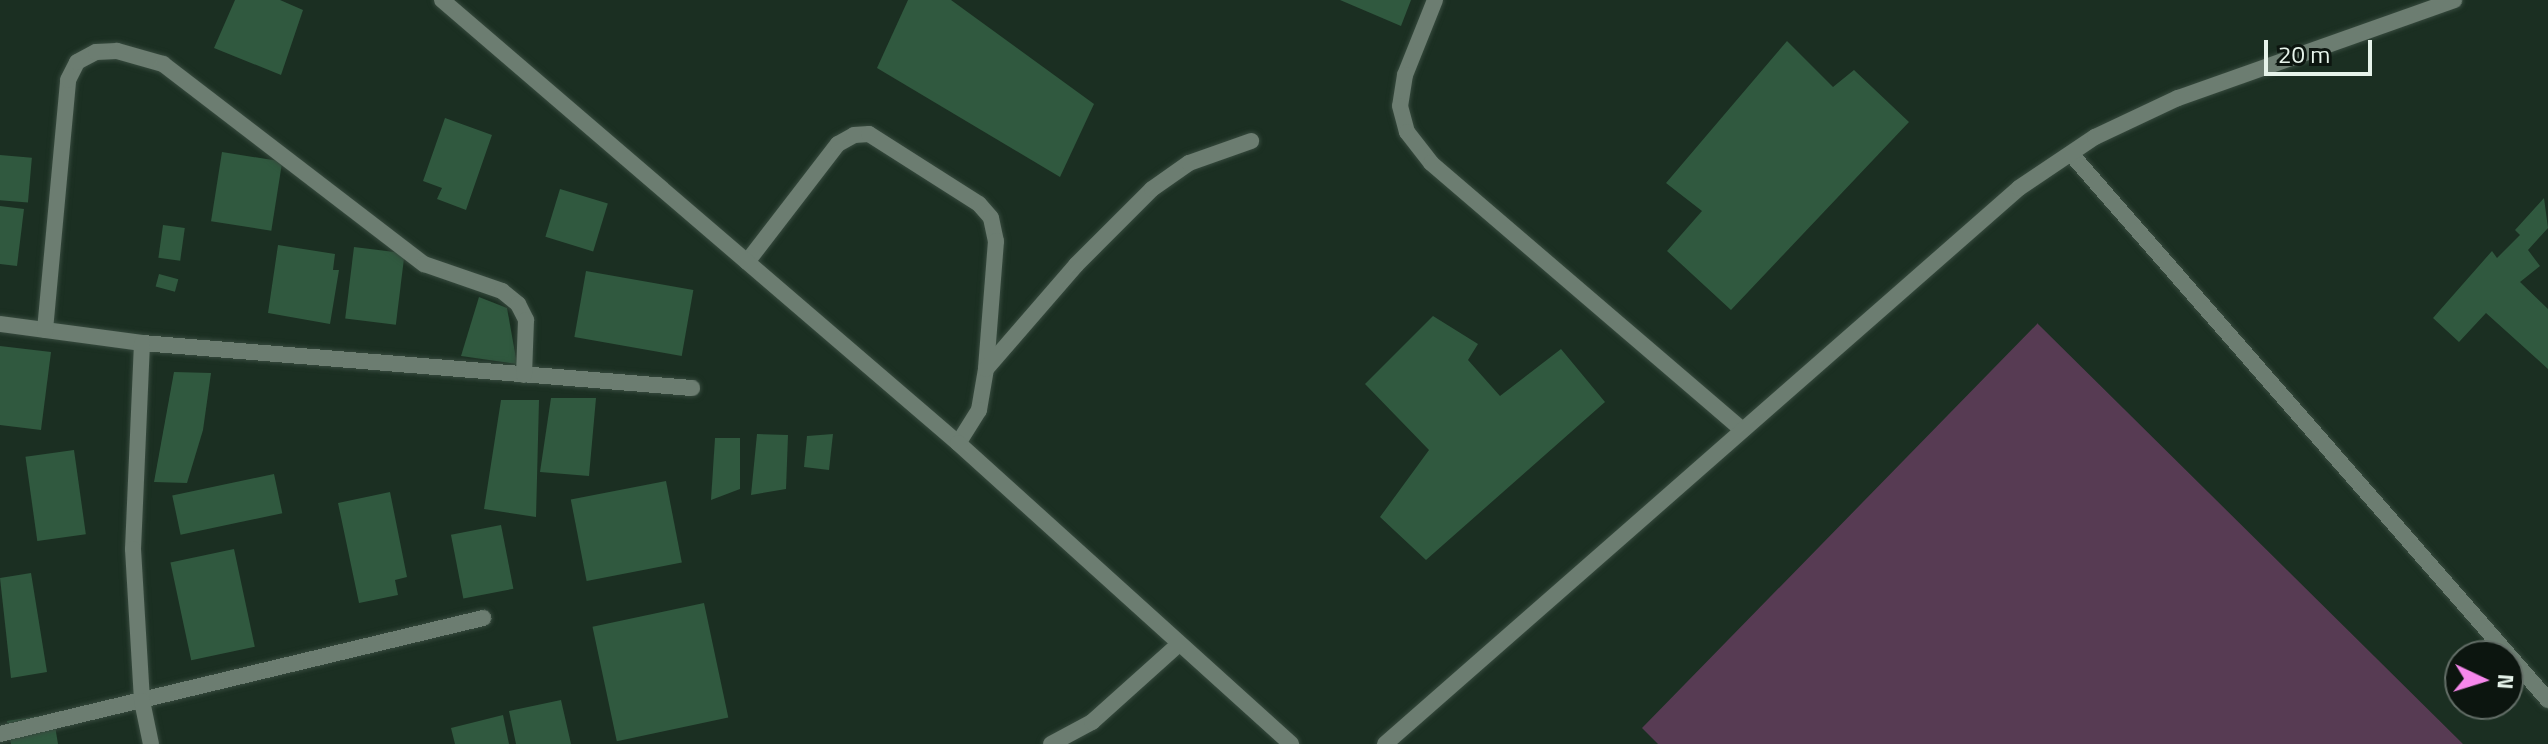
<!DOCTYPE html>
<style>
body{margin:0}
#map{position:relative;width:2548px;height:744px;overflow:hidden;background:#1b2f22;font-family:"Titillium Web",sans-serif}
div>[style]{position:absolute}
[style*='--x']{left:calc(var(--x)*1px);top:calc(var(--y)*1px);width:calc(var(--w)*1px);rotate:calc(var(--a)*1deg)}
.green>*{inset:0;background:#573b53}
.building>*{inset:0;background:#30593f;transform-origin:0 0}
.roads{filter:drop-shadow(0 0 2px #374a3e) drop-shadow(0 0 2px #374a3e)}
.service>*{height:16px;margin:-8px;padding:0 8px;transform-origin:8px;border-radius:8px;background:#6c7d71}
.minor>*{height:16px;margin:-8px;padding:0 8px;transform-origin:8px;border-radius:8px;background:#6c7d71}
.tertiary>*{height:16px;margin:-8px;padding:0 8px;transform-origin:8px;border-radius:8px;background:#6c7d71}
span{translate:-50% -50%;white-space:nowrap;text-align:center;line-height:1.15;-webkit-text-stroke:6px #0c150f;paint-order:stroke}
.north{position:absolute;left:2444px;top:640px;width:80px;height:80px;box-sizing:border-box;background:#0c150f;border:2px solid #636e67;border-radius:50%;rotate:94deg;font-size:22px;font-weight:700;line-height:32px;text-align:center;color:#e6f3ea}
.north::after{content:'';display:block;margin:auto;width:28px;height:36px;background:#f788ec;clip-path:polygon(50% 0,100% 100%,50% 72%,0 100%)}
.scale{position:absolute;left:2264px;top:40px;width:108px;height:36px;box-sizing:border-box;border:4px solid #e6f3ea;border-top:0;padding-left:10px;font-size:24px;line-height:28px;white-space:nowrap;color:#e6f3ea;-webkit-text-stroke:6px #0c150f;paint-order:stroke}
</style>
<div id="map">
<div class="green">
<div style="clip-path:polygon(2038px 323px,2038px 324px,2463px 744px,1658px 744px,1642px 728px)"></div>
</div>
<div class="building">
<div style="clip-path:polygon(235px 0,280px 0,303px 10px,281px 75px,214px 48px)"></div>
<div style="clip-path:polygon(908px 0,951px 0,1094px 104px,1060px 177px,877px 68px)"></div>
<div style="clip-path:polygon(1340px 0,1411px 0,1401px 26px)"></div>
<div style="clip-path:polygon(1787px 41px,1833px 87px,1854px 70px,1909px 122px,1731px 310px,1667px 251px,1702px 211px,1666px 183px)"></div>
<div style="clip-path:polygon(445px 118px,492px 135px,466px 210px,437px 199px,442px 188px,423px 181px)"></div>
<div style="left:222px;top:152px;width:61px;height:70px;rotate:9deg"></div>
<div style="left:0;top:155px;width:32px;height:45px;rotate:5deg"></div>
<div style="left:560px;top:189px;width:50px;height:50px;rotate:17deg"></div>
<div style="clip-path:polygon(2544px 198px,2548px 228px,2528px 250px,2540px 266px,2520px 282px,2548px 309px,2548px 369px,2486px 313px,2459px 342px,2433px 318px,2492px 251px,2497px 258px,2520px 235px,2515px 230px)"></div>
<div style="clip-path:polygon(0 206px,24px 209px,17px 266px,0 264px)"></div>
<div style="left:163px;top:225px;width:22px;height:33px;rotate:8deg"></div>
<div style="clip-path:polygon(278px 245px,335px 254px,333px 270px,339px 270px,330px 324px,268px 313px)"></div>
<div style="left:354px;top:247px;width:51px;height:72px;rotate:7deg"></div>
<div style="left:586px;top:271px;width:109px;height:67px;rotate:10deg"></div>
<div style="left:159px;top:274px;width:20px;height:13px;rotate:15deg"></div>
<div style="clip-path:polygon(479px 297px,507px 308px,517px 364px,461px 356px)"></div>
<div style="clip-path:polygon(1433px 316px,1478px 344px,1468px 360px,1500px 396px,1561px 349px,1605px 402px,1426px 560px,1380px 517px,1429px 450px,1365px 384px)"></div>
<div style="clip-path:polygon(0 346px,51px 352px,41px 430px,0 425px)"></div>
<div style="clip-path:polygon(174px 372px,211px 373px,203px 430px,187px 483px,154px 482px)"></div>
<div style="clip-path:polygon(551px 398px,596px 398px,589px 476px,540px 472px)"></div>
<div style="clip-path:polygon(501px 400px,539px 400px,536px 517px,484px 509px)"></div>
<div style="clip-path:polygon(757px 434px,788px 435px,786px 489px,751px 495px)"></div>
<div style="clip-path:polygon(833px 434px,829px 470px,804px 467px,807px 436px)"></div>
<div style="clip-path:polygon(715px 438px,740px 438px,740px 489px,711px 500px)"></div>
<div style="left:74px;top:450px;width:85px;height:49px;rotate:82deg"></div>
<div style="left:274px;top:474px;width:40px;height:104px;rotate:78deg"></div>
<div style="left:666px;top:481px;width:83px;height:97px;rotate:79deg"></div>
<div style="clip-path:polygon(390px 492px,407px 577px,395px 580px,398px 595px,359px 603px,338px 503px)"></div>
<div style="left:501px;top:525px;width:65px;height:51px;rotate:79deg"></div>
<div style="left:234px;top:549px;width:100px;height:65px;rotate:78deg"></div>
<div style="clip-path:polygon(31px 573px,47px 672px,11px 678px,0 578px)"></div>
<div style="left:704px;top:603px;width:117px;height:114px;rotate:78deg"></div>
<div style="clip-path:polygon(561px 700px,571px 744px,516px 744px,509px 711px)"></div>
<div style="clip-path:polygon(53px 714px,58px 744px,11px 744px,7px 721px)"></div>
<div style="clip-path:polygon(503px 715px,509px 744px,455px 744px,451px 728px)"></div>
</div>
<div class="roads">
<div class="service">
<div style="--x:747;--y:262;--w:149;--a:-52.4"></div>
<div style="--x:838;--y:144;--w:18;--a:-29"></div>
<div style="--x:854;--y:135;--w:15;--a:-4"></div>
<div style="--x:869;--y:134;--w:130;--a:32.5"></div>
<div style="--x:979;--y:204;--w:18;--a:49"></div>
<div style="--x:991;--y:218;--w:24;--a:78"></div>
<div style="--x:996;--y:241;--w:128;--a:94.5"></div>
<div style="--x:986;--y:369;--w:42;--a:99.7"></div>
<div style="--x:979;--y:410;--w:39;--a:122"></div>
<div style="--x:986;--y:369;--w:138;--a:-49.1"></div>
<div style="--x:1076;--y:265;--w:107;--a:-45"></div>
<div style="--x:1152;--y:189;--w:45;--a:-35.1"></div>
<div style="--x:1189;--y:163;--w:66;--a:-19.5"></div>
<div style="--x:0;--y:734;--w:497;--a:-13.5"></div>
</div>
<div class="minor">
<div style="--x:1435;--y:0;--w:81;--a:111.8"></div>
<div style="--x:1405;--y:75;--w:31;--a:99"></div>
<div style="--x:1400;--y:106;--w:27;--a:75"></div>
<div style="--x:1407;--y:132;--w:39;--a:52"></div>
<div style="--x:1431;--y:163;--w:410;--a:40.6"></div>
<div style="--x:2071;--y:154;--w:725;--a:48.86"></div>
<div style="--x:0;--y:324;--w:143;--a:7.6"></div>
<div style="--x:142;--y:343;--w:552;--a:4.68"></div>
<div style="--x:45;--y:330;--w:251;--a:-84.7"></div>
<div style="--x:68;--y:80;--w:20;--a:-63"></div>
<div style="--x:77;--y:62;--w:21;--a:-28"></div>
<div style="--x:96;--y:52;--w:21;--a:-3"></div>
<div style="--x:117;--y:51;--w:48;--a:15.8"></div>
<div style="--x:163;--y:64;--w:329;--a:37.5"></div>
<div style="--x:424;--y:264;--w:83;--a:19.1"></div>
<div style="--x:502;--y:291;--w:21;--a:39"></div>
<div style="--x:518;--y:304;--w:18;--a:63"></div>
<div style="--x:526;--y:320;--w:55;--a:92.1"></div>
<div style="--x:142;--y:343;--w:206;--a:92.5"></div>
<div style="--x:133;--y:549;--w:152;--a:86.6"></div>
<div style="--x:142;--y:701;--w:44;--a:78.2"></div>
<div style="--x:1051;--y:744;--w:47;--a:-28.2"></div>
<div style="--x:1092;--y:722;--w:117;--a:-41.9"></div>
<div style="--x:1385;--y:744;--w:843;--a:-41.25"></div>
<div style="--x:2019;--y:188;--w:92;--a:-33.9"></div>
<div style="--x:2095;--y:137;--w:92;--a:-25.2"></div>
<div style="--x:2178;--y:98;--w:293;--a:-19.5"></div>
</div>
<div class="tertiary">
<div style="--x:442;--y:0;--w:680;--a:40.65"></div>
<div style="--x:958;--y:443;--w:449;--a:42.1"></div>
</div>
</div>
<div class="north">N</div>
<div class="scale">20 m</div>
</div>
